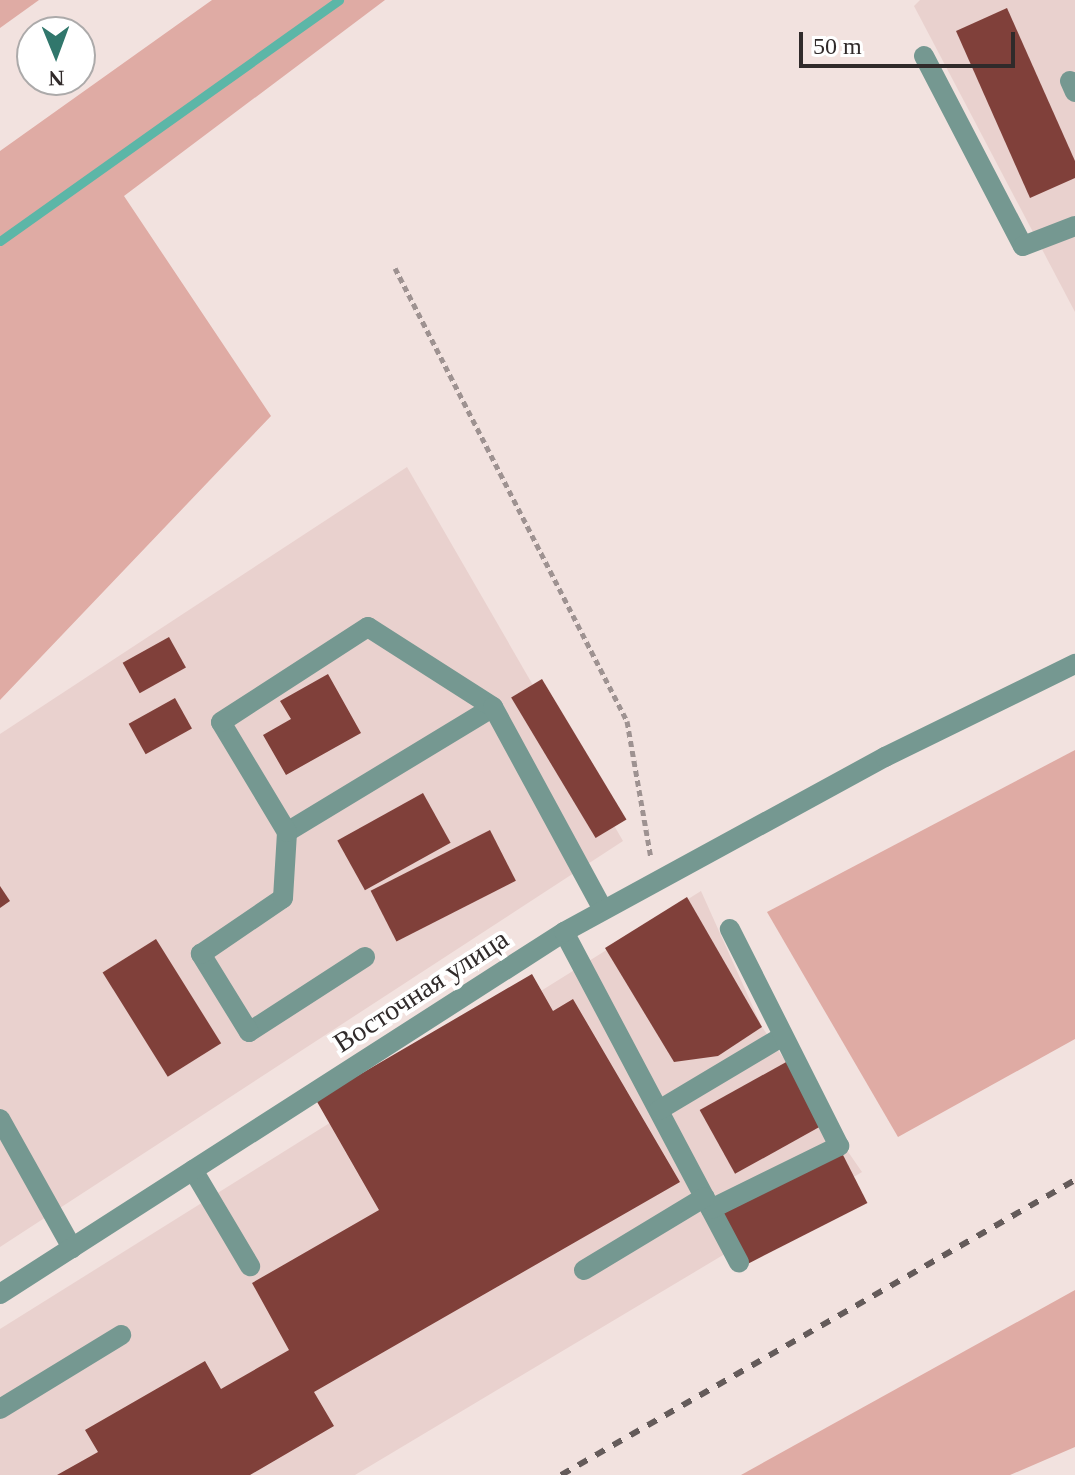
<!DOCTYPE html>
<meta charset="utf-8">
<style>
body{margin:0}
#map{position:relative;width:1075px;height:1475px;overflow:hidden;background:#f2e2df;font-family:Georgia,serif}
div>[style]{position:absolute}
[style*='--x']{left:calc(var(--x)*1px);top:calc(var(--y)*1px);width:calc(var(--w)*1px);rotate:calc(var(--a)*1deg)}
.built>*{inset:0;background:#e9d1ce}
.green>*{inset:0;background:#dfaba4}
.stream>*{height:9px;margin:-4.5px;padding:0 4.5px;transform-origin:4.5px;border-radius:4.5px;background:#5cb6a7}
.building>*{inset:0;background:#80403a;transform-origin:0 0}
.path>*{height:5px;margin-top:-2.5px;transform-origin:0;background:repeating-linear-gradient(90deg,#9e9291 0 6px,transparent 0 10px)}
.minor>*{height:20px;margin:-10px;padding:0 10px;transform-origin:10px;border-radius:10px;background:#759891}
.rail>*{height:6px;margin-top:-3px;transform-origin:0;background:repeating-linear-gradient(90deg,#645b5a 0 10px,transparent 0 20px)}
span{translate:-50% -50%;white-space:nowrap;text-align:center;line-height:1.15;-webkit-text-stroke:8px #fff;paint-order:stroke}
.street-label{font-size:28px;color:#302a2a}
.north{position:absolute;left:16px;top:16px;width:80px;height:80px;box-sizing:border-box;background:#fff;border:2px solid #acaaaa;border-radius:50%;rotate:179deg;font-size:22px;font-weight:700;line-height:32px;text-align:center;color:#302a2a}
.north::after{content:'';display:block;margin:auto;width:28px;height:36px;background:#31776c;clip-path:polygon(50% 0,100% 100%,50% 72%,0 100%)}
.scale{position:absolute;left:799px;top:32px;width:216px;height:36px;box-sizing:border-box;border:4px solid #302a2a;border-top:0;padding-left:10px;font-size:24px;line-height:28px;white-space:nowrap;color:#302a2a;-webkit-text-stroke:6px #fff;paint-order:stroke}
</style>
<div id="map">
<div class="built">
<div style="clip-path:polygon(920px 0,1075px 0,1075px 312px,914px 6px)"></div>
<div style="clip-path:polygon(407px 467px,623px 841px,0 1247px,0 734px)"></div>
<div style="clip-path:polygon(701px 891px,762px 1027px,862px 1172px,355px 1475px,0 1475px,0 1329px)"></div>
</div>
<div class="green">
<div style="clip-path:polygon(0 0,39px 0,0 28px)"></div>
<div style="clip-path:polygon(212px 0,385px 0,124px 196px,271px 416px,0 700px,0 151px)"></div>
<div style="clip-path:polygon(1075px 750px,1075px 1039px,898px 1137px,767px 912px)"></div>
<div style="clip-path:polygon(1075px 1290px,1075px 1447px,1010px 1475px,741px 1475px)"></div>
</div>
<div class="stream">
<div style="--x:0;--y:241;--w:416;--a:-35.4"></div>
</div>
<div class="building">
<div style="clip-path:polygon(1007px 8px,1075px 161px,1075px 178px,1030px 198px,956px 31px)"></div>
<div style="left:169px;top:637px;width:35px;height:53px;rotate:61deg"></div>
<div style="clip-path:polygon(328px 674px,361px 733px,286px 775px,263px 735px,291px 719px,280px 701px)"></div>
<div style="left:542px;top:679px;width:164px;height:36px;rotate:59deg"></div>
<div style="left:175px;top:698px;width:35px;height:53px;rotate:61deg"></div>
<div style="left:423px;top:793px;width:57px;height:98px;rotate:61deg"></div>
<div style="left:490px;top:830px;width:57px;height:134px;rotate:63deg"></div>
<div style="clip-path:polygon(0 886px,10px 901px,0 908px)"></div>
<div style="clip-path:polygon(687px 897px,762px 1027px,718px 1056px,674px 1062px,605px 948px)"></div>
<div style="left:156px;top:939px;width:123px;height:63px;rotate:58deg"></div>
<div style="clip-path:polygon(532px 974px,553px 1011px,573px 999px,680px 1182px,314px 1392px,334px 1426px,250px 1475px,57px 1475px,98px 1452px,85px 1430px,205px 1361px,221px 1389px,289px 1350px,252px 1283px,379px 1210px,316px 1100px)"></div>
<div style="left:788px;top:1061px;width:73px;height:101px;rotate:61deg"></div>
<div style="left:842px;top:1153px;width:56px;height:134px;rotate:63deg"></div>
</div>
<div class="path">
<div style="--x:395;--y:268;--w:509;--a:62.88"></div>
<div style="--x:627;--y:721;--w:139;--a:80.1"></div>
</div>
<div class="minor">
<div style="--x:924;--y:56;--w:214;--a:62.5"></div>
<div style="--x:1023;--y:246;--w:56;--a:-21"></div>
<div style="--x:1070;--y:81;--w:12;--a:66"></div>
<div style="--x:287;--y:832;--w:241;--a:-31.2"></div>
<div style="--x:564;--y:932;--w:374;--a:62.1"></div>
<div style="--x:365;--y:957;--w:138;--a:147.1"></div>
<div style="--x:249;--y:1032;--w:92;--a:-121.6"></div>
<div style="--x:201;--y:954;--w:99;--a:-34.3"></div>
<div style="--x:283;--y:898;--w:66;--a:-86.5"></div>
<div style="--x:287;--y:832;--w:128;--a:-121"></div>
<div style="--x:221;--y:722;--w:175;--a:-32.9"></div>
<div style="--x:368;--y:627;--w:148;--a:32.6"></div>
<div style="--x:493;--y:707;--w:231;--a:61.5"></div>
<div style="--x:659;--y:1110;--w:144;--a:-30.8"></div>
<div style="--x:0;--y:1119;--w:148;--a:60.8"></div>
<div style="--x:193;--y:1170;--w:112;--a:59.3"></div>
<div style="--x:711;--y:1209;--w:143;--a:-26.2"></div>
<div style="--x:839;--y:1146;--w:243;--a:-116.7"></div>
<div style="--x:584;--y:1270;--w:141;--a:-31.1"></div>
<div style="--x:0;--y:1294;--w:670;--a:-32.69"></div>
<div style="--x:564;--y:932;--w:366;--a:-28.6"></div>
<div style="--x:885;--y:757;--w:212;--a:-26.1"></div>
<div style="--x:0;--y:1409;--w:142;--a:-31.4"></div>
</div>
<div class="rail">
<div style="--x:561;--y:1475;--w:593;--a:-29.85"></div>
</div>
<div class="street-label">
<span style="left:421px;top:991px;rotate:-33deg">Восточная улица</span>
</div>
<div class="north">N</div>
<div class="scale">50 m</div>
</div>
